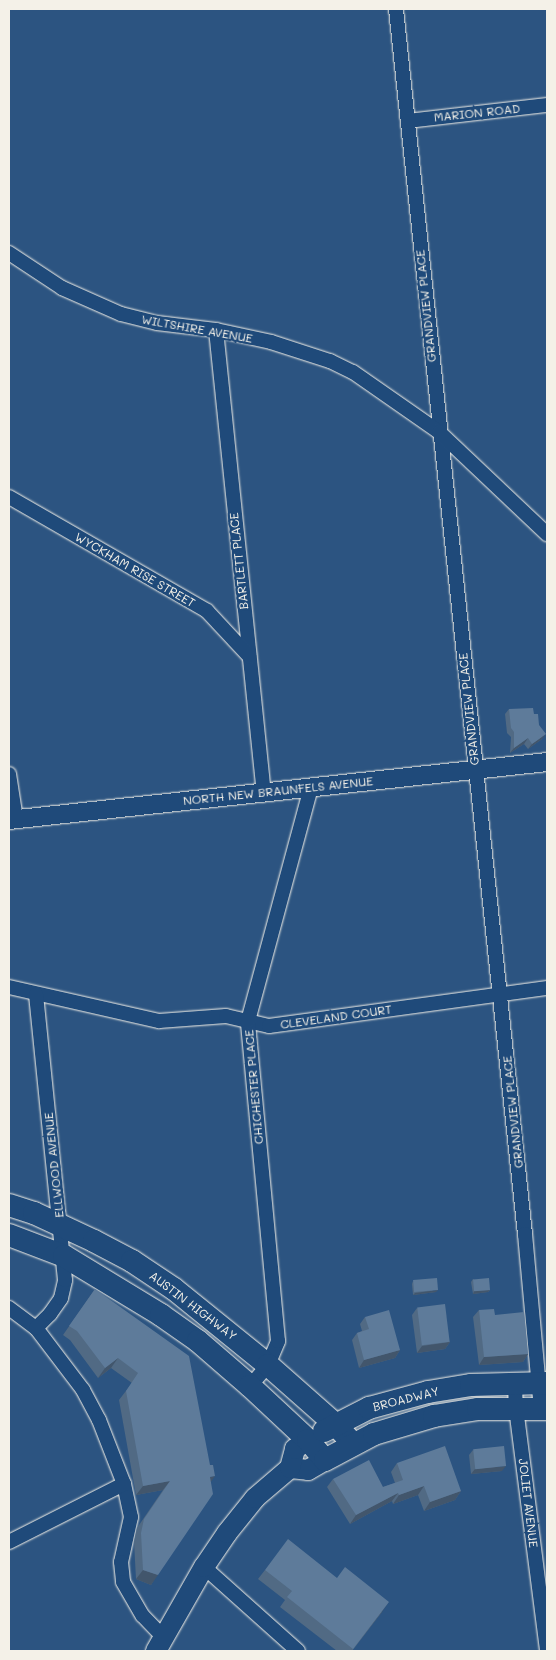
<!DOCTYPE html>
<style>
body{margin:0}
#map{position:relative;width:556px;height:1660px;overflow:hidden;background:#2c5481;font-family:Mali,sans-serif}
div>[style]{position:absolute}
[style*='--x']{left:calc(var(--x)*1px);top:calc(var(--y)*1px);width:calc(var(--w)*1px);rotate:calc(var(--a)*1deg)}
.roads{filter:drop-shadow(0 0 1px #f4f1e8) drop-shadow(0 0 1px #f4f1e8)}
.minor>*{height:14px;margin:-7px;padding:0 7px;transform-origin:7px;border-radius:7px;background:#1f4a7a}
.tertiary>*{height:18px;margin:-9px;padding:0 9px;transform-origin:9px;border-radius:9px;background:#1f4a7a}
.secondary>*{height:20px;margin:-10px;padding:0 10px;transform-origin:10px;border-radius:10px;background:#1f4a7a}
.primary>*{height:22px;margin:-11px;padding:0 11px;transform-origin:11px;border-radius:11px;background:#1f4a7a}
.wall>*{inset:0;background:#516a84}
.shaded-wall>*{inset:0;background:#42566c}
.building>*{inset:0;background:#5e7b9a;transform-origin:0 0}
span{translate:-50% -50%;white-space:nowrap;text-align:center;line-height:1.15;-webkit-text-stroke:4.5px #1f4a7a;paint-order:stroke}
.street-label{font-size:12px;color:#f4f1e8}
.frame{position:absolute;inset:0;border:10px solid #f4f1e8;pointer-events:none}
</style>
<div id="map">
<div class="roads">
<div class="minor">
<div style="--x:396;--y:9;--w:1232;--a:83.99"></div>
<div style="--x:525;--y:1234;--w:176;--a:84.8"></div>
<div style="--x:408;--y:121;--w:140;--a:-6.6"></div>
<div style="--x:9;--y:253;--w:64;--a:33.4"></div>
<div style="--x:62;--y:288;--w:64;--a:23.8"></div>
<div style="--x:121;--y:314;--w:37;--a:14"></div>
<div style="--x:157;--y:323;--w:59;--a:6.8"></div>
<div style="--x:216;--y:330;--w:56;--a:12.3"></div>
<div style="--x:271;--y:342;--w:62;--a:17.9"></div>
<div style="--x:330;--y:361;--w:25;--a:26"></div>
<div style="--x:353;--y:372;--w:105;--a:34.9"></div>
<div style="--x:439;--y:432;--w:149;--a:43.4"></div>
<div style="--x:216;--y:330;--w:464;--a:84.1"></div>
<div style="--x:9;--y:497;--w:228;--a:29.9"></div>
<div style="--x:207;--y:611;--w:62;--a:47"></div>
<div style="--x:9;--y:774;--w:46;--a:81.2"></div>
<div style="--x:9;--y:987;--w:154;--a:12.8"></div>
<div style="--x:159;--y:1021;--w:67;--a:-4.3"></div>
<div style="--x:226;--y:1016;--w:44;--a:13.1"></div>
<div style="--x:269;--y:1026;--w:281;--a:-7.8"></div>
<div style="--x:9;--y:1308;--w:34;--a:37"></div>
<div style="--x:36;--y:1328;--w:78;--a:52.8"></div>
<div style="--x:83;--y:1390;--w:34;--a:62"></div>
<div style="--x:99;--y:1420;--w:69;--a:68.7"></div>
<div style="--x:124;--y:1484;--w:34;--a:78"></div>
<div style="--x:131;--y:1517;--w:46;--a:102.5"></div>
<div style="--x:121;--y:1562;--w:20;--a:84"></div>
<div style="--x:123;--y:1582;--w:39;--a:60"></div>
<div style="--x:143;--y:1616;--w:30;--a:46"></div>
<div style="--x:36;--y:1328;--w:20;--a:-45"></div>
<div style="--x:50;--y:1314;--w:19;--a:-55"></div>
<div style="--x:61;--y:1298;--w:18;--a:-77"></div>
<div style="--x:65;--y:1280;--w:287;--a:-95.8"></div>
<div style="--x:515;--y:1384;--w:24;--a:88"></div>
<div style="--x:516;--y:1408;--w:245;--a:82.7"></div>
<div style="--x:250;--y:1386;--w:28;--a:-49"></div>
<div style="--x:268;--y:1365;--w:26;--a:-67"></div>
<div style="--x:278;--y:1341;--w:321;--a:-95.4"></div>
<div style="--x:248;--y:1021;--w:242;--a:-74.9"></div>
<div style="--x:9;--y:1542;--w:129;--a:-26.8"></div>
<div style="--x:204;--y:1567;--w:126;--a:41.8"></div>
</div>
<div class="tertiary">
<div style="--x:9;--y:820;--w:541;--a:-6.15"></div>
</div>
<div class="secondary">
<div style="--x:290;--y:1468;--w:18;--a:6"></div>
<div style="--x:308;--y:1470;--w:20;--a:-30"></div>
<div style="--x:156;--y:1651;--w:97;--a:-60.3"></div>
<div style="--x:204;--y:1567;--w:41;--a:-55.9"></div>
<div style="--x:227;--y:1533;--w:45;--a:-51.3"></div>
<div style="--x:255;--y:1498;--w:46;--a:-40.6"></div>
<div style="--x:290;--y:1468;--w:20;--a:-75"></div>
<div style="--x:295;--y:1449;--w:16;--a:-35"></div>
</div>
<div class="primary">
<div style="--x:9;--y:1205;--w:26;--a:18"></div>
<div style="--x:34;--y:1213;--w:66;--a:25"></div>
<div style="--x:94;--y:1241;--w:43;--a:27.8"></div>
<div style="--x:132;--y:1261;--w:50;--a:33.7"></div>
<div style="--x:174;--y:1289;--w:121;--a:39"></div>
<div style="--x:268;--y:1365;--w:91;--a:41.4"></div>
<div style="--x:336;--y:1425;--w:25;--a:48"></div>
<div style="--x:9;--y:1235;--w:59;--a:20.9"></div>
<div style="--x:64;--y:1256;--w:114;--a:31.3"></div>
<div style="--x:161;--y:1315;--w:45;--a:35.1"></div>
<div style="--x:198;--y:1341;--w:69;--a:40.9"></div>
<div style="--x:250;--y:1386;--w:79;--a:43"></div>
<div style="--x:308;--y:1440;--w:26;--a:50"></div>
<div style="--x:325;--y:1460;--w:55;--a:-28"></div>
<div style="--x:374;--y:1434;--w:63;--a:-16.7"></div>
<div style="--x:434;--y:1416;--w:45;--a:-9"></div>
<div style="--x:478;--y:1409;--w:69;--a:0"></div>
<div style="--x:324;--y:1431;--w:51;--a:-27.1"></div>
<div style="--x:369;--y:1408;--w:61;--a:-15.2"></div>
<div style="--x:428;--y:1392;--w:44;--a:-9.2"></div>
<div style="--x:471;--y:1385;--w:76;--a:-1.5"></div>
</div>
</div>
<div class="wall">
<div style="clip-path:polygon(509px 709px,534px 714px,539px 725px,542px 739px,528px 749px,524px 744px,510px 753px,511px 737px,507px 733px,505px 714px)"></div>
<div style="clip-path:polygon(473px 1279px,490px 1290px,488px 1292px,473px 1294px,471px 1282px)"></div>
<div style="clip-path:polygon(413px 1281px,436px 1292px,413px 1295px,412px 1284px)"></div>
<div style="clip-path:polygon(95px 1289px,211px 1482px,151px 1585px,136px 1579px,134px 1542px,137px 1528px,163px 1490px,136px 1495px,119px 1400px,132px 1383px,111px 1368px,98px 1378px,70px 1340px,63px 1335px)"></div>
<div style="clip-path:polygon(417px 1308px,450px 1342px,445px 1349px,417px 1353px,412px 1315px)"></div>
<div style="clip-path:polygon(479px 1310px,495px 1315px,528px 1354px,523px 1362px,479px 1365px,473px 1317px)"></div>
<div style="clip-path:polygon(365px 1317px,400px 1350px,395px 1358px,359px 1368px,352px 1340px,357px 1333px,362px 1331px,360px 1324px)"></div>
<div style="clip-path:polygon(473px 1450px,502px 1471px,471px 1474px,469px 1455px)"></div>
<div style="clip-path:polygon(397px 1463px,461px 1491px,455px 1500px,424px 1511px,418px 1495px,393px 1504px,392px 1501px,350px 1524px,327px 1487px,333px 1479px,383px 1487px,395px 1483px,391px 1472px)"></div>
<div style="clip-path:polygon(265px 1570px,337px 1578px,382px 1612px,352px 1651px,337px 1651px,280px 1607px,285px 1600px,258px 1579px)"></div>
</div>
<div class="shaded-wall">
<div style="clip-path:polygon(546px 734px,542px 739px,528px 749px,532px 744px)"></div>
<div style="clip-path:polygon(528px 738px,524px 744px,510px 753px,514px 748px)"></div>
<div style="clip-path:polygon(438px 1290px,436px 1292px,413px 1295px,415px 1293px)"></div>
<div style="clip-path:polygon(490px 1290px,488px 1292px,473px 1294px,474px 1291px)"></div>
<div style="clip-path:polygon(450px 1342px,445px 1349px,417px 1353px,422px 1346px)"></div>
<div style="clip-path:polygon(400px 1350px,395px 1358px,359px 1368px,364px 1360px)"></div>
<div style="clip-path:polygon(528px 1354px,523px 1362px,479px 1365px,484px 1357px)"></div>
<div style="clip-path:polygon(118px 1358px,111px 1368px,98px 1378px,105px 1368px)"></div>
<div style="clip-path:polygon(506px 1466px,502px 1471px,471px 1474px,475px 1469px)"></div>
<div style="clip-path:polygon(215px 1476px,208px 1486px,210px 1477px)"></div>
<div style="clip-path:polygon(170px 1481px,163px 1490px,136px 1495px,143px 1486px)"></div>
<div style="clip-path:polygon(424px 1486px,418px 1495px,393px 1504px,399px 1495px)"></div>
<div style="clip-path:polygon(461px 1491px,455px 1500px,424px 1511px,430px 1502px)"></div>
<div style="clip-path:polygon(398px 1493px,392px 1501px,350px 1524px,356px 1515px)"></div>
<div style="clip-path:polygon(143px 1570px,158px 1575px,151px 1585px,136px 1579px)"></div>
<div style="clip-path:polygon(389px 1602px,382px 1612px,351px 1651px)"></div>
</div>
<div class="building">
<div style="clip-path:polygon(533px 708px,534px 714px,538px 714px,539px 725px,546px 734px,532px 744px,528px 738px,514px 748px,514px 732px,511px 728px,509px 709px)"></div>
<div style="left:437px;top:1278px;width:12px;height:24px;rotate:85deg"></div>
<div style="left:489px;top:1278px;width:12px;height:16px;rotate:85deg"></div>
<div style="clip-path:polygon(95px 1289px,189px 1356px,210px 1465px,213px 1465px,215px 1476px,210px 1477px,213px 1494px,158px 1575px,143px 1570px,141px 1533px,144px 1519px,170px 1481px,143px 1486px,126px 1391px,138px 1373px,118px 1358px,105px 1368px,77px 1331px,69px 1326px)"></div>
<div style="left:445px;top:1304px;width:38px;height:28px;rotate:83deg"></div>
<div style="clip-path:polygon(494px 1309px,495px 1315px,524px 1312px,528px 1354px,484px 1357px,479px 1310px)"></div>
<div style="clip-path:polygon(389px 1310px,400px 1350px,364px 1360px,357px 1333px,369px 1329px,365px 1317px)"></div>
<div style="clip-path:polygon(445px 1446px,461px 1491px,430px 1502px,424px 1486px,399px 1495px,398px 1493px,356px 1515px,333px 1479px,369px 1460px,383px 1487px,403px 1480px,397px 1463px)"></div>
<div style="left:504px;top:1446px;width:20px;height:31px;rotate:84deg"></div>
<div style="clip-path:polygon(288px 1539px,337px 1578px,345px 1567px,389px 1602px,353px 1649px,287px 1597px,292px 1591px,265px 1570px)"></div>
</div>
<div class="street-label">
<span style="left:477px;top:113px;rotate:-6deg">MARION ROAD</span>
<span style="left:426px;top:306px;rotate:-96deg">GRANDVIEW PLACE</span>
<span style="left:197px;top:329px;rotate:10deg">WILTSHIRE AVENUE</span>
<span style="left:239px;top:561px;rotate:-96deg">BARTLETT PLACE</span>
<span style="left:135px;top:570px;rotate:30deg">WYCKHAM RISE STREET</span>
<span style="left:469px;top:709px;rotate:-96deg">GRANDVIEW PLACE</span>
<span style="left:278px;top:791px;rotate:-6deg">NORTH NEW BRAUNFELS AVENUE</span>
<span style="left:336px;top:1017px;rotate:-8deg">CLEVELAND COURT</span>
<span style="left:254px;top:1087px;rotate:-95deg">CHICHESTER PLACE</span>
<span style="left:513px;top:1112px;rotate:-96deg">GRANDVIEW PLACE</span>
<span style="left:54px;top:1165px;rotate:-96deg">ELLWOOD AVENUE</span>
<span style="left:193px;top:1306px;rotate:37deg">AUSTIN HIGHWAY</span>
<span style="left:406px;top:1399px;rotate:-14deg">BROADWAY</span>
<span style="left:528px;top:1503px;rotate:83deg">JOLIET AVENUE</span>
</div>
<div class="frame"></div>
</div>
